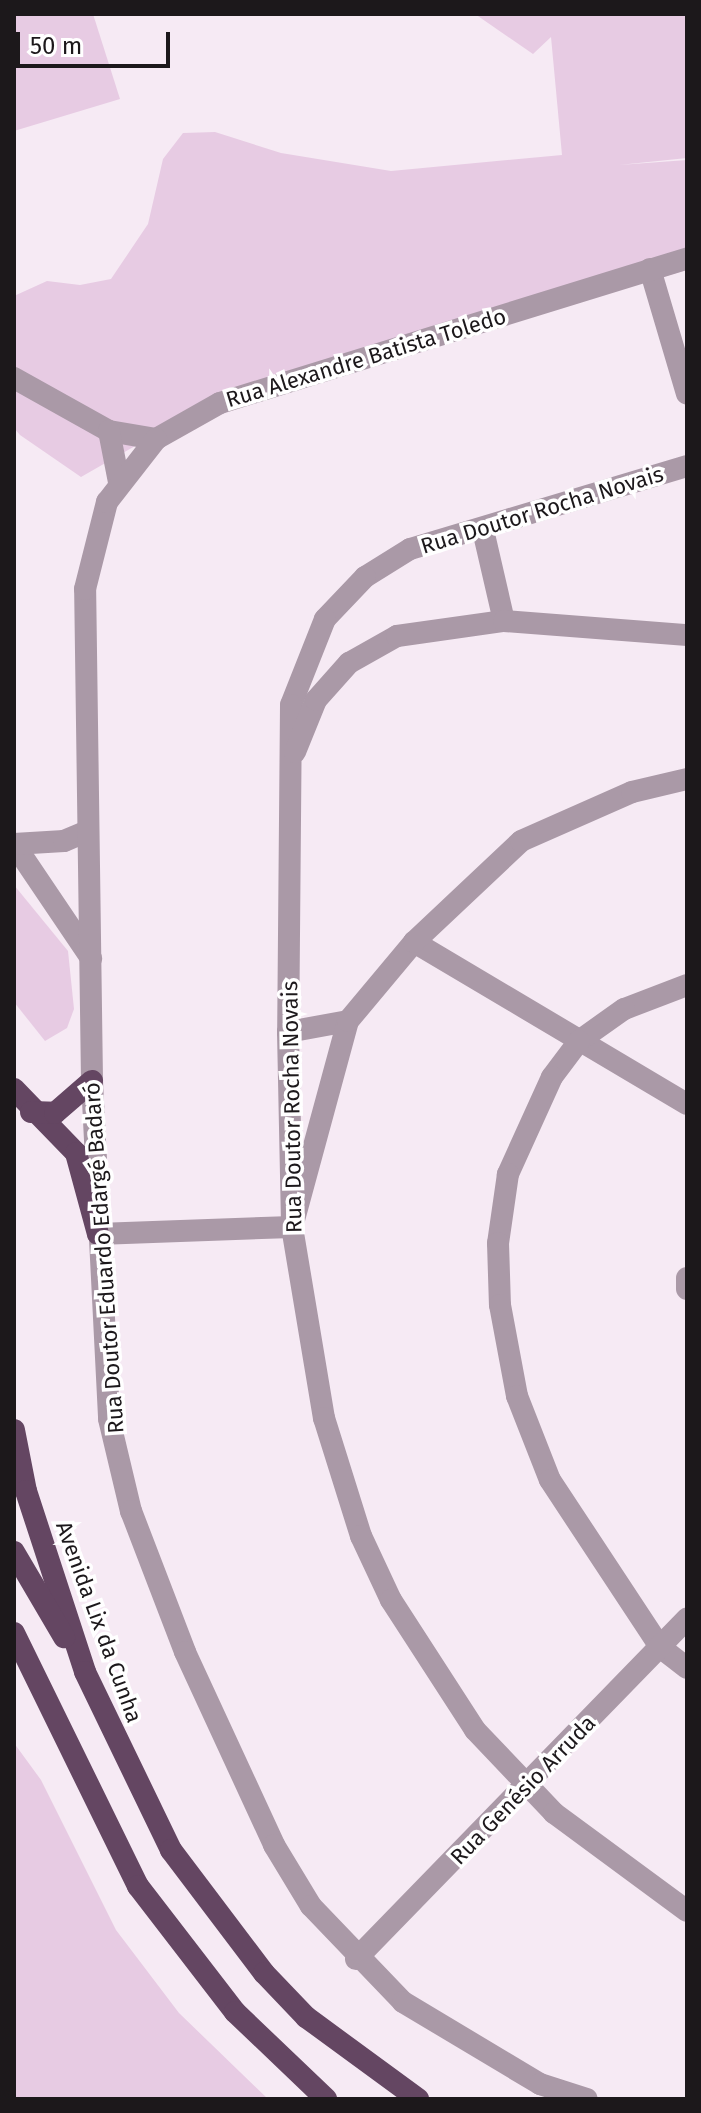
<!DOCTYPE html>
<meta charset="utf-8">
<style>
body{margin:0}
#map{position:relative;width:701px;height:2113px;overflow:hidden;background:#f6eaf4;font-family:"Fira Sans",sans-serif}
div>[style]{position:absolute}
[style*='--x']{left:calc(var(--x)*1px);top:calc(var(--y)*1px);width:calc(var(--w)*1px);rotate:calc(var(--a)*1deg)}
.green>*{inset:0;background:#e7cbe3}
.minor>*{height:22px;margin:-11px;padding:0 11px;transform-origin:11px;border-radius:11px;background:#aa99a7}
.tertiary>*{height:22px;margin:-11px;padding:0 11px;transform-origin:11px;border-radius:11px;background:#aa99a7}
.trunk>*{height:22px;margin:-11px;padding:0 11px;transform-origin:11px;border-radius:11px;background:#644662}
span{translate:-50% -50%;white-space:nowrap;text-align:center;line-height:1.15;-webkit-text-stroke:7px #fff;paint-order:stroke}
.street-label{font-size:22px;color:#1c181b}
.frame{position:absolute;inset:0;border:16px solid #1c181b;pointer-events:none}
.scale{position:absolute;left:16px;top:32px;width:154px;height:36px;box-sizing:border-box;border:4px solid #1c181b;border-top:0;padding-left:10px;font-size:24px;line-height:28px;white-space:nowrap;color:#1c181b;-webkit-text-stroke:6px #fff;paint-order:stroke}
</style>
<div id="map">
<div class="green">
<div style="clip-path:polygon(14px 14px,93px 14px,120px 99px,14px 131px)"></div>
<div style="clip-path:polygon(475px 14px,687px 14px,687px 158px,619px 165px,687px 160px,687px 270px,203px 407px,81px 477px,20px 435px,14px 428px,14px 296px,47px 281px,80px 285px,111px 279px,148px 224px,163px 159px,183px 133px,215px 132px,281px 153px,391px 171px,562px 155px,551px 37px,533px 54px)"></div>
<div style="clip-path:polygon(14px 885px,68px 951px,74px 1009px,67px 1028px,45px 1041px,14px 1002px)"></div>
<div style="clip-path:polygon(14px 1743px,41px 1780px,116px 1930px,179px 2013px,268px 2099px,14px 2099px)"></div>
</div>
<div class="minor">
<div style="--x:650;--y:269;--w:130;--a:73.5"></div>
<div style="--x:14;--y:378;--w:109;--a:29.2"></div>
<div style="--x:109;--y:431;--w:48;--a:9.7"></div>
<div style="--x:156;--y:439;--w:73;--a:-29.4"></div>
<div style="--x:220;--y:403;--w:489;--a:-17.2"></div>
<div style="--x:109;--y:431;--w:52;--a:78.9"></div>
<div style="--x:687;--y:466;--w:289;--a:163.3"></div>
<div style="--x:410;--y:549;--w:53;--a:148.1"></div>
<div style="--x:365;--y:577;--w:58;--a:133.6"></div>
<div style="--x:325;--y:619;--w:92;--a:111.6"></div>
<div style="--x:291;--y:705;--w:327;--a:90.5"></div>
<div style="--x:288;--y:1032;--w:195;--a:88.8"></div>
<div style="--x:292;--y:1227;--w:194;--a:80.5"></div>
<div style="--x:324;--y:1418;--w:124;--a:72.6"></div>
<div style="--x:361;--y:1536;--w:71;--a:64.9"></div>
<div style="--x:391;--y:1600;--w:155;--a:57.1"></div>
<div style="--x:475;--y:1730;--w:115;--a:46.4"></div>
<div style="--x:554;--y:1813;--w:165;--a:36.4"></div>
<div style="--x:483;--y:530;--w:93;--a:77"></div>
<div style="--x:295;--y:752;--w:56;--a:-68"></div>
<div style="--x:316;--y:700;--w:50;--a:-48.3"></div>
<div style="--x:349;--y:663;--w:55;--a:-29.4"></div>
<div style="--x:397;--y:636;--w:108;--a:-8"></div>
<div style="--x:504;--y:621;--w:184;--a:4.4"></div>
<div style="--x:14;--y:844;--w:138;--a:56"></div>
<div style="--x:14;--y:844;--w:50;--a:-3.4"></div>
<div style="--x:64;--y:841;--w:26;--a:-23"></div>
<div style="--x:414;--y:942;--w:317;--a:30.7"></div>
<div style="--x:687;--y:985;--w:67;--a:159.1"></div>
<div style="--x:624;--y:1009;--w:55;--a:144.6"></div>
<div style="--x:579;--y:1041;--w:45;--a:126.9"></div>
<div style="--x:552;--y:1077;--w:107;--a:114.4"></div>
<div style="--x:508;--y:1174;--w:70;--a:98.2"></div>
<div style="--x:498;--y:1243;--w:62;--a:88.2"></div>
<div style="--x:500;--y:1305;--w:93;--a:79.4"></div>
<div style="--x:517;--y:1396;--w:90;--a:68.6"></div>
<div style="--x:550;--y:1480;--w:200;--a:56.6"></div>
<div style="--x:660;--y:1647;--w:34;--a:38"></div>
<div style="--x:288;--y:1032;--w:61;--a:-10.4"></div>
<div style="--x:92;--y:1081;--w:492;--a:-90.8"></div>
<div style="--x:85;--y:589;--w:90;--a:-75.8"></div>
<div style="--x:107;--y:502;--w:80;--a:-52.1"></div>
<div style="--x:98;--y:1234;--w:194;--a:-2.1"></div>
<div style="--x:292;--y:1227;--w:213;--a:-74.8"></div>
<div style="--x:348;--y:1021;--w:103;--a:-50.1"></div>
<div style="--x:414;--y:942;--w:147;--a:-43.3"></div>
<div style="--x:521;--y:841;--w:121;--a:-23.8"></div>
<div style="--x:632;--y:792;--w:57;--a:-13.3"></div>
<div style="--x:687;--y:1278;--w:11;--a:90"></div>
<div style="--x:356;--y:1959;--w:475;--a:-45.8"></div>
</div>
<div class="tertiary">
<div style="--x:92;--y:1081;--w:338;--a:87.1"></div>
<div style="--x:109;--y:1419;--w:95;--a:76.6"></div>
<div style="--x:131;--y:1511;--w:151;--a:69"></div>
<div style="--x:185;--y:1652;--w:213;--a:65.2"></div>
<div style="--x:274;--y:1845;--w:71;--a:58.8"></div>
<div style="--x:311;--y:1906;--w:133;--a:46.2"></div>
<div style="--x:403;--y:2002;--w:160;--a:30.9"></div>
<div style="--x:540;--y:2084;--w:49;--a:17.7"></div>
</div>
<div class="trunk">
<div style="--x:14;--y:1089;--w:89;--a:45.9"></div>
<div style="--x:76;--y:1153;--w:84;--a:74.8"></div>
<div style="--x:31;--y:1112;--w:24;--a:2"></div>
<div style="--x:55;--y:1113;--w:49;--a:-40.9"></div>
<div style="--x:14;--y:1430;--w:62;--a:78.9"></div>
<div style="--x:26;--y:1491;--w:190;--a:71.9"></div>
<div style="--x:85;--y:1672;--w:198;--a:64.2"></div>
<div style="--x:171;--y:1850;--w:154;--a:52.9"></div>
<div style="--x:264;--y:1973;--w:61;--a:46.3"></div>
<div style="--x:306;--y:2017;--w:139;--a:36.2"></div>
<div style="--x:14;--y:1552;--w:99;--a:59.5"></div>
<div style="--x:14;--y:1633;--w:282;--a:63.9"></div>
<div style="--x:138;--y:1886;--w:159;--a:52.4"></div>
<div style="--x:235;--y:2012;--w:126;--a:43.7"></div>
</div>
<div class="street-label">
<span style="left:366px;top:358px;rotate:-17deg">Rua Alexandre Batista Toledo</span>
<span style="left:542px;top:510px;rotate:-17deg">Rua Doutor Rocha Novais</span>
<span style="left:292px;top:1107px;rotate:-91deg">Rua Doutor Rocha Novais</span>
<span style="left:104px;top:1258px;rotate:-94deg">Rua Doutor Eduardo Edargé Badaró</span>
<span style="left:99px;top:1622px;rotate:70deg">Avenida Lix da Cunha</span>
<span style="left:523px;top:1790px;rotate:-46deg">Rua Genésio Arruda</span>
</div>
<div class="frame"></div>
<div class="scale">50 m</div>
</div>
